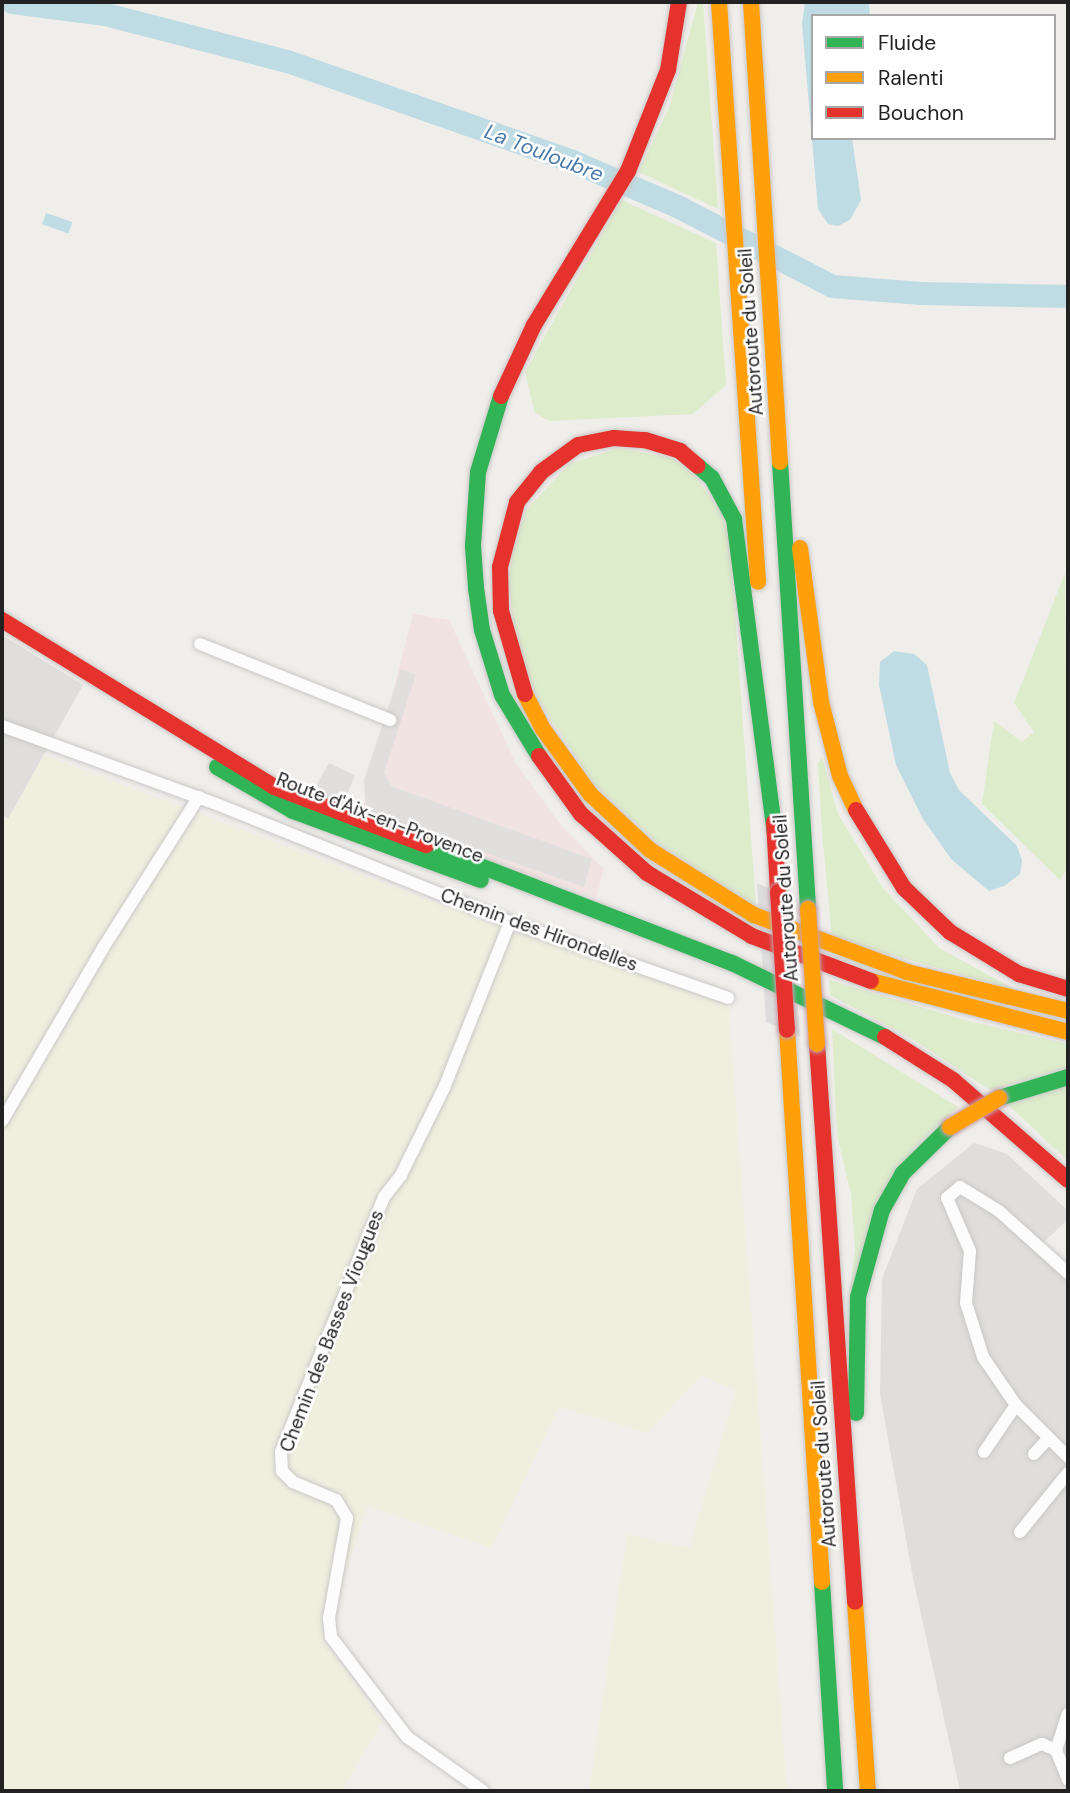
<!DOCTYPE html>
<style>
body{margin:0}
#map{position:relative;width:1070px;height:1793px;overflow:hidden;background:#f0eeeb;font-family:"DM Sans",sans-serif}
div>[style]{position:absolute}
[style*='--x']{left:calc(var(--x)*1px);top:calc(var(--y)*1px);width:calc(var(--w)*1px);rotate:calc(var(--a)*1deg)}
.residential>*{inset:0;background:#dfdedc}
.commercial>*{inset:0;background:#f1e3e1}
.farmland>*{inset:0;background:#efefdf}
.grass>*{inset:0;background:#ddeccb}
.parking>*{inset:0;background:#e0dfde}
.water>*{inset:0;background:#bfdbe3;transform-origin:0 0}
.pier>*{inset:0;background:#dedddd}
.river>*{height:23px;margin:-11.5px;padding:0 11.5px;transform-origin:11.5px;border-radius:11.5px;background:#bfdbe3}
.roads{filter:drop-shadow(0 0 2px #c9c8c7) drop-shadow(0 0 2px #c9c8c7)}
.street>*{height:12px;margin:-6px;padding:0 6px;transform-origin:6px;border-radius:6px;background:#fdfcfc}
.fast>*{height:16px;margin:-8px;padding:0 8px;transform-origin:8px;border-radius:8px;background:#30b455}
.slow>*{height:16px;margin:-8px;padding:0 8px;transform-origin:8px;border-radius:8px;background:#ff9f0a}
.jam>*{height:16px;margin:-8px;padding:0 8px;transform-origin:8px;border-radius:8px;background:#e5322d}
.bridges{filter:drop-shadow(0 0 2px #c5a2ac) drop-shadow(0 0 2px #c5a2ac)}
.slow-bridge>*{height:16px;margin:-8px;padding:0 8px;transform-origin:8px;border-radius:8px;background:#ff9f0a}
.jam-bridge>*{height:16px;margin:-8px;padding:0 8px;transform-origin:8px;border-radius:8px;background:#e5322d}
span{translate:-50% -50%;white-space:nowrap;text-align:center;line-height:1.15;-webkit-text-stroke:5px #fff;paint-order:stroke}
.street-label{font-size:19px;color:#222}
.water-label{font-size:21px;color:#4a7aab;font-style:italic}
.frame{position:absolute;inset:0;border:4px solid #222;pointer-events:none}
.legend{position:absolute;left:811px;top:14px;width:245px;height:126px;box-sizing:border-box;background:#fff;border:2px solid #a7a7a7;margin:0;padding:9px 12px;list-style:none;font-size:21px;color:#222}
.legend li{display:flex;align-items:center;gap:14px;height:35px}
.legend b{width:35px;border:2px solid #a7a7a7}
</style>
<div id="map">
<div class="residential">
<div style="clip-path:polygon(2px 635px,83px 685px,8px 819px,2px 815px)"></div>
<div style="clip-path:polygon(974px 1143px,1007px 1154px,1068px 1211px,1068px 1219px,1037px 1248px,1068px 1278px,1068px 1791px,960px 1791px,913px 1578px,880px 1394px,882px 1279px,917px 1189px)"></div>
</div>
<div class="commercial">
<div style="clip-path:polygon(413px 614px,449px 620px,516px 764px,561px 825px,604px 869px,596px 898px,361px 815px)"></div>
</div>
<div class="farmland">
<div style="clip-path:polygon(44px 755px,527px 937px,728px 998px,787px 1791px,589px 1791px,627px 1534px,689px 1548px,736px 1390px,701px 1376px,648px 1433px,559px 1407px,492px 1548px,368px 1506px,323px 1639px,382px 1722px,342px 1791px,2px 1791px,2px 815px,8px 819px)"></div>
</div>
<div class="grass">
<div style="clip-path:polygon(698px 2px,703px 2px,718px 209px,639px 172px,670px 105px)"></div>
<div style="clip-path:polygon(621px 200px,716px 243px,726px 385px,693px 414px,550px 421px,535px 413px,525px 372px)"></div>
<div style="clip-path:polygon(618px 448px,672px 458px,695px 476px,722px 514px,730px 542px,756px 906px,658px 843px,595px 785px,539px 701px,527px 672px,512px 614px,509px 582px,512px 555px,526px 510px,569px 464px)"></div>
<div style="clip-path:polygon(1065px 573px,1068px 867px,1060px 880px,982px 804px,994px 721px,1022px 742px,1034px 732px,1014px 703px)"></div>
<div style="clip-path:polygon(822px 757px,838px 814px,883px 888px,939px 948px,1016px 990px,832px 938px,822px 832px,818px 763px)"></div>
<div style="clip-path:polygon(829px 980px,968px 1021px,1068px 1044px,1068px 1067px,990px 1090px,911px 1038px,830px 995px)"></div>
<div style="clip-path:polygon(832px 1029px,958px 1107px,912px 1150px,849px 1296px,855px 1249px,851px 1194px,837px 1135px)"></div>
<div style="clip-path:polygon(1068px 1081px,1066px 1146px,1068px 1161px,1004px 1101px)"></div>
</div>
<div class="parking">
<div style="clip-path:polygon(401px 669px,416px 674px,384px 773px,391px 786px,592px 859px,584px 887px,366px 811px,364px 780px)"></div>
<div style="clip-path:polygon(329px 763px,355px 775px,342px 807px,311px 794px)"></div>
<div style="clip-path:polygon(1022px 1168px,1068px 1211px,1068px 1219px,1043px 1243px,993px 1199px)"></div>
</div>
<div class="water">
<div style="clip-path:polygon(805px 2px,869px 4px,870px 16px,813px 16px,813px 138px,852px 138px,861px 200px,850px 220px,838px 226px,828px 224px,818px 209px,802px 24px)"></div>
<div style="left:46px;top:213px;width:28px;height:12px;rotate:19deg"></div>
<div style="clip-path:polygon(894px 651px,914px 654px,927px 665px,950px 773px,959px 790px,1017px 846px,1022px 860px,1020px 874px,1004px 886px,989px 891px,951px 859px,923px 819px,896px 765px,879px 685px,880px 662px)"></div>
</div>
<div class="pier">
<div style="clip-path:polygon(757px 883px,791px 899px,800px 1037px,766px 1022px)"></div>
</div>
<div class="river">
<div style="--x:12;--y:2;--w:94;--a:7.4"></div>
<div style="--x:105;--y:14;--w:188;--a:14.5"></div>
<div style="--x:287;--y:61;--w:302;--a:19.3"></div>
<div style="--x:572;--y:161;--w:114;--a:23.2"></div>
<div style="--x:677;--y:206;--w:174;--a:27.3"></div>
<div style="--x:832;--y:286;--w:89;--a:4.5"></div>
<div style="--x:921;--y:293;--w:147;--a:1.2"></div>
</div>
<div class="roads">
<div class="street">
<div style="--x:200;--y:644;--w:205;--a:21.8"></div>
<div style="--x:2;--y:726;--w:226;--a:20"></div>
<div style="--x:214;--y:803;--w:319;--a:21.9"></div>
<div style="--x:510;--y:922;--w:231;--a:19.2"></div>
<div style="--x:2;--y:1121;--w:200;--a:-59.7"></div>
<div style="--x:103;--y:948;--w:179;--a:-57.6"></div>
<div style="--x:1068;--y:1273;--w:93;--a:-138.1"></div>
<div style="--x:999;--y:1211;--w:46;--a:-148.4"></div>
<div style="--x:960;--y:1187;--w:17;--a:140"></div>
<div style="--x:947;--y:1198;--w:58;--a:66.5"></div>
<div style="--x:970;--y:1251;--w:52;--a:94.4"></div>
<div style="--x:966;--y:1303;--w:57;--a:72.5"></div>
<div style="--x:983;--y:1357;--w:58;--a:55.5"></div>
<div style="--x:1016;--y:1405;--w:74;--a:45"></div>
<div style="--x:984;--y:1452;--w:57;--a:-55.8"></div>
<div style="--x:1034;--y:1454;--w:22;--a:-47"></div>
<div style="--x:1020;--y:1532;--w:76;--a:-50.9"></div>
<div style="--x:1056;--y:1750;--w:38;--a:-72"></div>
<div style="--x:1010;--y:1758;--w:35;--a:-24"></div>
<div style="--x:1042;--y:1744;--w:15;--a:23"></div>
<div style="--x:1056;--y:1750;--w:32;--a:68"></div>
<div style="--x:483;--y:1791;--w:93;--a:-144.6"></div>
<div style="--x:407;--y:1737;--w:126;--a:-127.2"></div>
<div style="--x:331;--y:1637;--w:19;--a:-96"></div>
<div style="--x:329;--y:1618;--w:102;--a:-79.8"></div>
<div style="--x:347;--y:1518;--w:21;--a:-121"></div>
<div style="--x:336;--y:1500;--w:47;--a:-157.3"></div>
<div style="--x:293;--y:1482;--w:16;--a:-135"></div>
<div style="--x:282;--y:1471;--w:19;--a:-93"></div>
<div style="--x:281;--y:1452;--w:275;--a:-68"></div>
<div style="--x:384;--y:1197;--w:28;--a:-52"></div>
<div style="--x:401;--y:1175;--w:97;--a:-63.7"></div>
<div style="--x:444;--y:1088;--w:179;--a:-68.3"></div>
</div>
<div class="fast">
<div style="--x:501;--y:396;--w:79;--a:106.8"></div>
<div style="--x:478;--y:472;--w:74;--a:93.9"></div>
<div style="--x:473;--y:546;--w:42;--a:85.9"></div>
<div style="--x:476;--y:588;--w:42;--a:81.9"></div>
<div style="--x:482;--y:630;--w:68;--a:72.9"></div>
<div style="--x:502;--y:695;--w:71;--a:58.8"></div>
<div style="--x:780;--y:462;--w:448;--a:86.4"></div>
<div style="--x:698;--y:466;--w:18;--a:41"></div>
<div style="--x:712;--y:478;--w:47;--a:61.8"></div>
<div style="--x:734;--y:519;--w:320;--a:82.6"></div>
<div style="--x:217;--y:767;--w:88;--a:30.1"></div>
<div style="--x:293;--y:811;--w:200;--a:20.2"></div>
<div style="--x:426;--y:845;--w:328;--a:21.1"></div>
<div style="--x:732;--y:963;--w:170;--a:25.8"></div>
<div style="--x:999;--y:1098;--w:72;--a:-16.9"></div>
<div style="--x:856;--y:1413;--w:116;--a:-89"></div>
<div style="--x:858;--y:1297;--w:90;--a:-74.6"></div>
<div style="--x:882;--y:1210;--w:43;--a:-60.4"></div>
<div style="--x:903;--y:1173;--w:66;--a:-44.4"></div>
<div style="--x:822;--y:1582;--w:209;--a:86.4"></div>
</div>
<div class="slow">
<div style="--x:719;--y:2;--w:581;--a:86.15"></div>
<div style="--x:751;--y:2;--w:461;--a:86.4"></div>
<div style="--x:800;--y:548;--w:155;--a:82.2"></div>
<div style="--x:821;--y:702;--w:76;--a:75.6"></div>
<div style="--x:840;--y:776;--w:38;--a:65"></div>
<div style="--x:525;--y:694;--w:39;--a:63"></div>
<div style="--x:543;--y:729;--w:80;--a:54.1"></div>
<div style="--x:590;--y:794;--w:82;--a:43"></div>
<div style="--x:650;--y:850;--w:123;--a:32"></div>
<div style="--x:754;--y:915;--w:163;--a:20.4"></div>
<div style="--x:907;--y:972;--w:166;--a:13.6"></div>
<div style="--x:871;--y:981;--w:203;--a:14.5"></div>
<div style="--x:787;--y:1030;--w:553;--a:86.37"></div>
<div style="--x:855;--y:1602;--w:189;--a:86.1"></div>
</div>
<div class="jam">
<div style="--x:501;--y:396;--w:78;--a:-65.1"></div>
<div style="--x:534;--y:325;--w:180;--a:-58.6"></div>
<div style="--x:628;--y:171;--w:109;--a:-68.4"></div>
<div style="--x:668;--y:70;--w:69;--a:-80.8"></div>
<div style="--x:2;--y:620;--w:319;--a:31.5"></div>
<div style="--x:274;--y:787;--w:163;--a:20.9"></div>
<div style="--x:525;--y:694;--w:86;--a:-106.1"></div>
<div style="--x:501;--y:611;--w:44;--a:-91.3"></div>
<div style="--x:500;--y:567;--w:67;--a:-75.3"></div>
<div style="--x:517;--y:502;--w:38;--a:-51"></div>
<div style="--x:541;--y:472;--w:46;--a:-36.1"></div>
<div style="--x:578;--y:445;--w:37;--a:-11"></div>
<div style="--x:614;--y:438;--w:31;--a:4"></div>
<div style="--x:645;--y:440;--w:37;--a:17"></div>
<div style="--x:680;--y:451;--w:23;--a:40"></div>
<div style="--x:539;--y:756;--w:72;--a:54.1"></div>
<div style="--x:581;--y:814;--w:89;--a:41.8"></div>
<div style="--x:647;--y:873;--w:122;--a:31"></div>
<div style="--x:752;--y:936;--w:127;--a:20.7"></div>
<div style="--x:856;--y:810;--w:92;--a:58.4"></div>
<div style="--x:904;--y:888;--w:64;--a:43.7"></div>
<div style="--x:950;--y:932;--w:81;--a:31.3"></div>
<div style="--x:1019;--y:974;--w:51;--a:17"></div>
<div style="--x:774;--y:822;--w:70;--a:86.7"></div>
<div style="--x:885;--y:1037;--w:80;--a:32.3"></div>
<div style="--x:953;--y:1080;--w:152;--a:41"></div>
<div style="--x:817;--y:1044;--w:559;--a:86.1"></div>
</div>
</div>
<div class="bridges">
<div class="slow-bridge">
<div style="--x:808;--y:909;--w:135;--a:86.2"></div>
<div style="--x:950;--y:1127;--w:57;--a:-30.6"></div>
</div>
<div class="jam-bridge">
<div style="--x:778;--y:892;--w:138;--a:86.3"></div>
</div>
</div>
<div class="street-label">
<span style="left:751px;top:332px;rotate:-94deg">Autoroute du Soleil</span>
<span style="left:380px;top:818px;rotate:21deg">Route d'Aix-en-Provence</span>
<span style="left:786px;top:898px;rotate:-94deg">Autoroute du Soleil</span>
<span style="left:539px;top:930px;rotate:20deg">Chemin des Hirondelles</span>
<span style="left:332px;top:1331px;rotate:-69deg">Chemin des Basses Viougues</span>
<span style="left:824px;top:1464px;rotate:-94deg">Autoroute du Soleil</span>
</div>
<div class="water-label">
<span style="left:544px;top:153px;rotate:21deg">La Touloubre</span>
</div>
<div class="frame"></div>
<ul class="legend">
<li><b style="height:9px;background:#30b455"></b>Fluide</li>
<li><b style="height:9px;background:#ff9f0a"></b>Ralenti</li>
<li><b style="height:9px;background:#e5322d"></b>Bouchon</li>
</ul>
</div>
